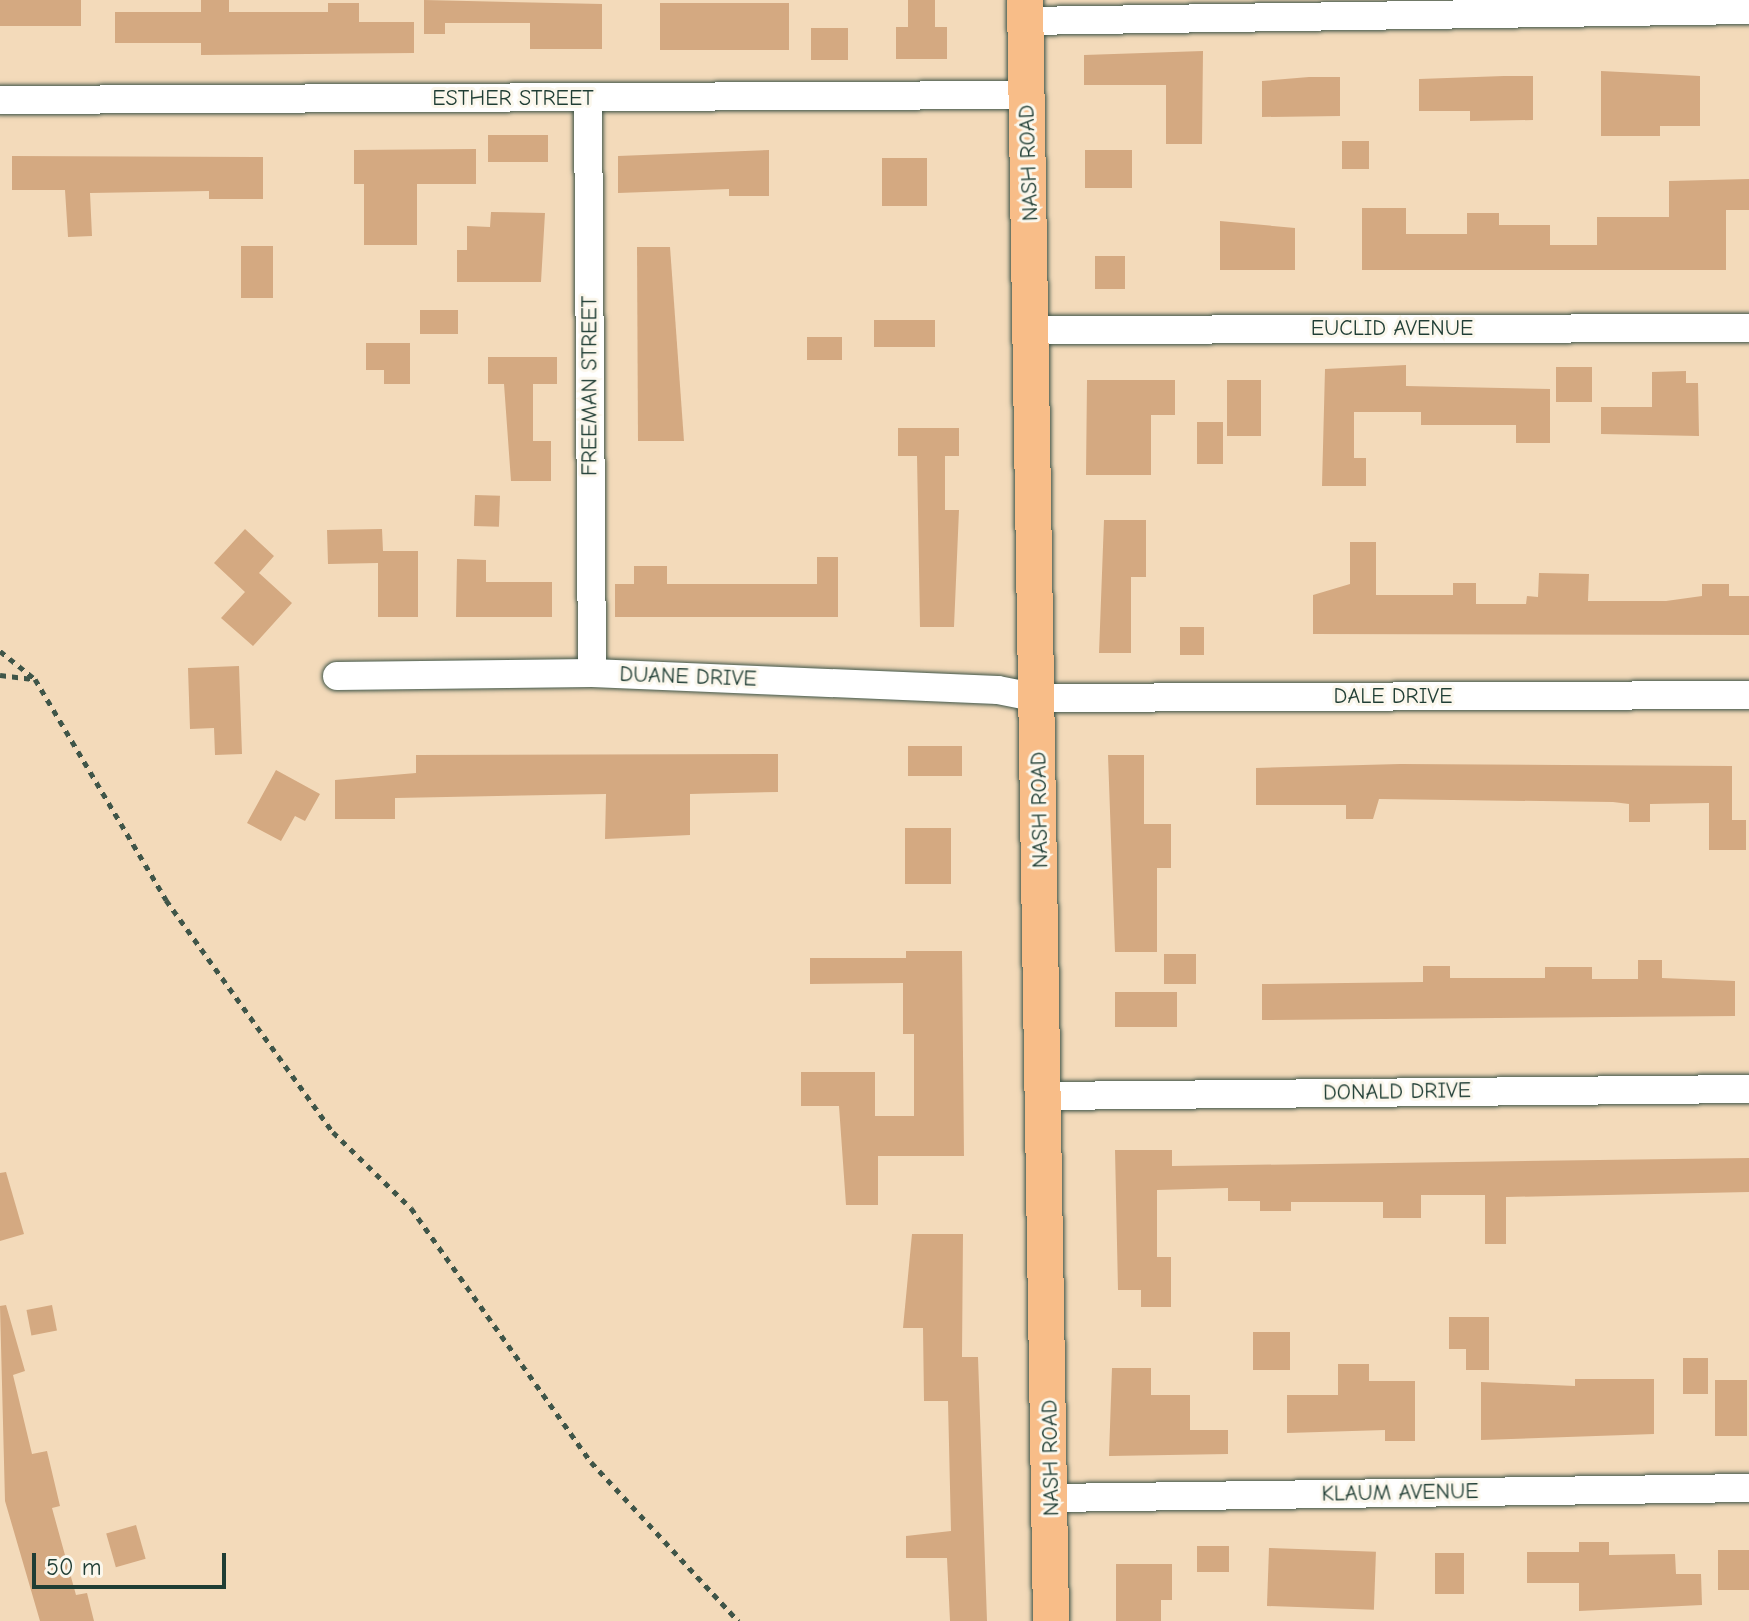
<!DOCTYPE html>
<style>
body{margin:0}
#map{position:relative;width:1749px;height:1621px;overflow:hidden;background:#f3daba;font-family:"Comic Neue",sans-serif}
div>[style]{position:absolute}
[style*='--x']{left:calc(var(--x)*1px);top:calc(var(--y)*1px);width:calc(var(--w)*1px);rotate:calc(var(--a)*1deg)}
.building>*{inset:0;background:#d4a981;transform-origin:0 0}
.path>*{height:5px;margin-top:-2.5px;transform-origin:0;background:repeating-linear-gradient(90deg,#3f5548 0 6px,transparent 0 12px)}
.roads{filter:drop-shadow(0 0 2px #3f5548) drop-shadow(0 0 2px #3f5548)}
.minor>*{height:28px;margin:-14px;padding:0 14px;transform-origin:14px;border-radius:14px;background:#fff}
.major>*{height:36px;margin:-18px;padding:0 18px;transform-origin:18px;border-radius:18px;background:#f8bd88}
span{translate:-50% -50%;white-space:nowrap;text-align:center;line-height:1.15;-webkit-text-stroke:6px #fbf7ec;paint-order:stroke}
.street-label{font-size:22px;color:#1f3d34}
.scale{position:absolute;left:32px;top:1553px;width:194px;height:36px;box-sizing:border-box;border:4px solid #1f3d34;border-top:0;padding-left:10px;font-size:24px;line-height:28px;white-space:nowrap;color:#1f3d34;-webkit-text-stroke:6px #fbf7ec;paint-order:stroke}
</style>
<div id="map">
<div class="building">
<div style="left:0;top:0;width:81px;height:26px"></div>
<div style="clip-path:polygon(201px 0,229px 0,229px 12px,328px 12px,328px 3px,359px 3px,359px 22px,414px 22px,414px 53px,201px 55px,201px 43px,115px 43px,115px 12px,201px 12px)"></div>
<div style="clip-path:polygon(424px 0,602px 4px,602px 49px,530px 49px,530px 23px,445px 23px,445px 34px,424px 34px)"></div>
<div style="clip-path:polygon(908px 0,935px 0,935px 27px,947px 27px,947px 59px,896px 59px,896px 27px,908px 27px)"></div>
<div style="left:660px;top:3px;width:129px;height:47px"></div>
<div style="left:811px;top:28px;width:37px;height:32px"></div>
<div style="clip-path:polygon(1203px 51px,1202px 144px,1166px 144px,1166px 85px,1084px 85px,1084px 55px)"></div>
<div style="clip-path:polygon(1601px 71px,1700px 76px,1700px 126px,1660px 126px,1660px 136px,1601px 136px)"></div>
<div style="clip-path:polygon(1504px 76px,1533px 76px,1533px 120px,1470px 121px,1470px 111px,1419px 111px,1419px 79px)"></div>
<div style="clip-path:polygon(1309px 77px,1340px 77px,1340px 116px,1262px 117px,1262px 81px)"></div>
<div style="left:488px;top:135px;width:60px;height:27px"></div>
<div style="left:1342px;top:141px;width:27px;height:28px"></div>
<div style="clip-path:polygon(476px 149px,476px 184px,417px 184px,417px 245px,364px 245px,364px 184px,354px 184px,354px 150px)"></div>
<div style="clip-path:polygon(769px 150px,769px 196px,729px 196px,729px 189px,618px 193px,618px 156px)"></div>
<div style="left:1085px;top:150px;width:47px;height:38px"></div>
<div style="clip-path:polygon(12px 156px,263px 157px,263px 199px,209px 199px,209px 191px,90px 193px,92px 236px,68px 237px,65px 190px,12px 190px)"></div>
<div style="left:882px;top:158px;width:45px;height:48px"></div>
<div style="clip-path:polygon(1749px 179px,1749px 210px,1726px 210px,1726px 270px,1362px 270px,1362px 208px,1406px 208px,1406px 234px,1467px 234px,1467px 213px,1499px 213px,1499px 225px,1550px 225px,1550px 245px,1597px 245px,1597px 217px,1669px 217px,1669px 181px)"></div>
<div style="clip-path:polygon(491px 212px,545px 213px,541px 282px,457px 282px,457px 250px,467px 250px,467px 226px,490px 227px)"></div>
<div style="clip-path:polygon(1220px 221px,1295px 228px,1295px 270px,1220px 270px)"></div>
<div style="left:241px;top:246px;width:32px;height:52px"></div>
<div style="clip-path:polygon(637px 247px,670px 247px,684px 441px,638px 441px)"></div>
<div style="left:1095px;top:256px;width:30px;height:33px"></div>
<div style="left:420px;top:310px;width:38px;height:24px"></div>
<div style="left:874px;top:320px;width:61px;height:27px"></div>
<div style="left:807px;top:337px;width:35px;height:23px"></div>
<div style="clip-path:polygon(366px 343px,410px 343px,410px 384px,384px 384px,384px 370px,366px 370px)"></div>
<div style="clip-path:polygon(488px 357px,557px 357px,557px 384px,533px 384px,533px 441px,551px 441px,551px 481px,511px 481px,504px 384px,488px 384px)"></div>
<div style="clip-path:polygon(1406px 365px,1406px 386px,1550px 389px,1550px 443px,1516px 443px,1516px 425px,1421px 425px,1421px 412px,1354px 412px,1354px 458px,1366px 458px,1366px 486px,1322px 486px,1325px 369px)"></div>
<div style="left:1556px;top:367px;width:36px;height:35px"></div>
<div style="clip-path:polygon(1686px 371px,1686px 383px,1698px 383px,1699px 436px,1601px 434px,1601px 407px,1652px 407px,1652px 372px)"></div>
<div style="clip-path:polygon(1087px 380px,1175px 380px,1175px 415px,1151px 415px,1151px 475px,1086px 475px)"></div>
<div style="left:1227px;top:380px;width:34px;height:56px"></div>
<div style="left:1197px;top:422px;width:26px;height:42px"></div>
<div style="clip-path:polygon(898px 428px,959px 428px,959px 456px,945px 456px,945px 510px,959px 510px,954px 627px,920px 627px,917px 456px,898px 456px)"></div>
<div style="left:475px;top:495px;width:25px;height:31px;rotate:2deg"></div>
<div style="clip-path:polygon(1104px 520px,1146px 520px,1146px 577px,1131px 577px,1131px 653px,1099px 653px)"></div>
<div style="clip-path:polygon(245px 529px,274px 556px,259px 573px,292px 603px,253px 646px,221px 618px,245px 592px,214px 563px)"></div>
<div style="clip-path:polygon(382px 529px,383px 551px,418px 551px,418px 617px,378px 617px,378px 563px,328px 564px,327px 530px)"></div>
<div style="clip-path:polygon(1350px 542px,1376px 542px,1376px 595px,1453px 595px,1453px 583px,1476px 583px,1476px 604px,1526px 604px,1527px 596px,1538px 597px,1539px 573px,1589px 574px,1588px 601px,1666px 601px,1702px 596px,1702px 584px,1729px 584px,1729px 596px,1749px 596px,1749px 635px,1313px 634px,1313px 595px,1350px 584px)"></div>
<div style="clip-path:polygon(817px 557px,838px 557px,838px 617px,615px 617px,615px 584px,634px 584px,634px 566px,667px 566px,667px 584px,817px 584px)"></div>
<div style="clip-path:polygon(457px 559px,486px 560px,486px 582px,552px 582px,552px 617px,456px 617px)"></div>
<div style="left:1180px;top:627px;width:24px;height:28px"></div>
<div style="clip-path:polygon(239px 666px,242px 754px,215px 755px,214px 728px,190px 729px,188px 668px)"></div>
<div style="left:908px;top:746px;width:54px;height:30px"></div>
<div style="clip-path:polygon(778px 754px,778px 792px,690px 794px,690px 835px,605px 839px,606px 794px,395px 798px,395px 819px,335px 819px,335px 780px,416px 773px,416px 755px)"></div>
<div style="clip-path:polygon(1108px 755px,1144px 755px,1144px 824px,1171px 824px,1171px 868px,1157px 868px,1157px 952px,1115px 952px)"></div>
<div style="clip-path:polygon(1400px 764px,1732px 766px,1732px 820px,1746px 820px,1746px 850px,1709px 850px,1709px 803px,1650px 804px,1650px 822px,1629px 822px,1629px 804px,1613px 802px,1379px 799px,1373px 819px,1346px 819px,1346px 805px,1256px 805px,1256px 768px)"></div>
<div style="clip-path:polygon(276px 770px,320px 794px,305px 821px,295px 816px,281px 841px,247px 823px)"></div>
<div style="left:905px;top:828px;width:46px;height:56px"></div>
<div style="clip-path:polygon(906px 951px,962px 951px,964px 1156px,878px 1156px,878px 1205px,846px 1205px,839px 1106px,801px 1106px,801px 1072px,875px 1072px,875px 1116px,914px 1116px,914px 1034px,903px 1034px,903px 983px,810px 984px,810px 958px,906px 958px)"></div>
<div style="left:1164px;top:954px;width:32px;height:30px"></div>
<div style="clip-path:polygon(1638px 960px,1662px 960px,1662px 978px,1735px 981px,1735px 1016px,1262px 1020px,1262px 984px,1423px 982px,1423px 966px,1450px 966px,1450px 978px,1545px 978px,1545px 967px,1592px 967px,1592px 979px,1638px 979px)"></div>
<div style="left:1115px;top:992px;width:62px;height:35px"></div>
<div style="clip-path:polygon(1115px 1150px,1172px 1150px,1172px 1166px,1749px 1158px,1749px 1192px,1506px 1197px,1506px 1244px,1485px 1244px,1485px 1195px,1421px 1195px,1421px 1218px,1383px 1218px,1383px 1202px,1291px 1202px,1291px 1211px,1260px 1211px,1260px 1201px,1228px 1201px,1228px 1188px,1157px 1190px,1157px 1257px,1171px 1257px,1171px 1307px,1141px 1307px,1141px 1290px,1118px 1290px)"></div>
<div style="clip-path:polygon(6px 1172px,24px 1234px,0 1241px,0 1173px)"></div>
<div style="clip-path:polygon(912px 1234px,963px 1234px,962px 1357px,978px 1357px,987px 1621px,950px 1621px,947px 1558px,906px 1558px,906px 1536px,951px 1531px,948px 1401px,924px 1401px,923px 1328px,903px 1328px)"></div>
<div style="clip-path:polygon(6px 1305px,25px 1371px,13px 1375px,32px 1454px,47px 1451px,60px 1506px,52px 1508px,76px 1595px,87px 1593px,94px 1621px,40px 1621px,5px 1501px,0 1306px)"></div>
<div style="left:52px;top:1305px;width:26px;height:26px;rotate:79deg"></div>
<div style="clip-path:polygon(1449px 1317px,1489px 1317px,1489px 1370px,1466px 1370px,1466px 1349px,1449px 1349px)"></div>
<div style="left:1253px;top:1332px;width:37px;height:38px"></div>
<div style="left:1683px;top:1358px;width:25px;height:36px"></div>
<div style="clip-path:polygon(1338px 1364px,1369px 1364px,1369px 1381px,1415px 1381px,1415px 1441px,1385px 1441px,1385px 1430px,1287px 1433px,1287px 1395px,1338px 1395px)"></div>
<div style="clip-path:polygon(1112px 1368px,1151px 1368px,1151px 1395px,1190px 1395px,1190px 1430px,1228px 1430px,1228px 1454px,1109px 1456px)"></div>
<div style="clip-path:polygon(1575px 1379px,1654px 1379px,1654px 1434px,1481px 1440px,1481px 1382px,1575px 1386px)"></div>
<div style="left:1715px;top:1380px;width:32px;height:56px"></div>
<div style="left:136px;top:1525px;width:35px;height:31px;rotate:74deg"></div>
<div style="clip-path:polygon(1579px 1542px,1609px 1542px,1609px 1555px,1675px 1554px,1676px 1574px,1701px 1574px,1702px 1605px,1579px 1611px,1579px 1583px,1527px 1583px,1527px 1552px,1579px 1552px)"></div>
<div style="left:1197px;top:1546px;width:32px;height:26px"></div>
<div style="left:1269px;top:1548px;width:107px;height:58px;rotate:2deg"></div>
<div style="left:1718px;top:1550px;width:31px;height:40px"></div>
<div style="left:1435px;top:1553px;width:29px;height:41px"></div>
<div style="clip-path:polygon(1116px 1564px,1172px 1564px,1172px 1600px,1161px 1600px,1161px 1621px,1116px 1621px)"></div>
</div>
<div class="path">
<div style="--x:0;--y:651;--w:45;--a:38.7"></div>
<div style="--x:35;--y:679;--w:257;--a:59.3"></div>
<div style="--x:166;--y:900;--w:286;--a:54.3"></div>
<div style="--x:333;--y:1132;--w:109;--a:44.3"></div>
<div style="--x:411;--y:1208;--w:311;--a:54.7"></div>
<div style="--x:591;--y:1462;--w:217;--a:47.2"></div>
<div style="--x:0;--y:675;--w:35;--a:7"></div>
</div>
<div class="roads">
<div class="minor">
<div style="--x:1025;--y:21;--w:724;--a:-0.87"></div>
<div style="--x:588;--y:99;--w:574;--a:89.6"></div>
<div style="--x:0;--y:100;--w:1027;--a:-0.28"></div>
<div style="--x:1035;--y:330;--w:714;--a:-0.16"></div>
<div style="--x:337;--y:676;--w:255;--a:-0.7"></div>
<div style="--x:592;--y:673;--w:406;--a:2.4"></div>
<div style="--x:998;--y:690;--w:41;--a:11.3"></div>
<div style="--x:1038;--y:698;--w:711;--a:-0.24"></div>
<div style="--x:1046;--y:1096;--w:703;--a:-0.57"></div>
<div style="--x:1052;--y:1498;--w:697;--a:-0.82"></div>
</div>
<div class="major">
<div style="--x:1025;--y:0;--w:1621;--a:89.08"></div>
</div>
</div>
<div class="street-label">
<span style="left:513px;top:99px">ESTHER STREET</span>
<span style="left:1029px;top:163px;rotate:-92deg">NASH ROAD</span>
<span style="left:1392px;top:329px">EUCLID AVENUE</span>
<span style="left:590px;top:386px;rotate:-90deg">FREEMAN STREET</span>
<span style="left:688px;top:677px;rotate:2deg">DUANE DRIVE</span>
<span style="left:1393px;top:697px">DALE DRIVE</span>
<span style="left:1040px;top:810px;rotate:-91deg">NASH ROAD</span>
<span style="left:1397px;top:1092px;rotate:-1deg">DONALD DRIVE</span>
<span style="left:1051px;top:1458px;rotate:-91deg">NASH ROAD</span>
<span style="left:1400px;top:1493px;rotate:-1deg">KLAUM AVENUE</span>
</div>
<div class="scale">50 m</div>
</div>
